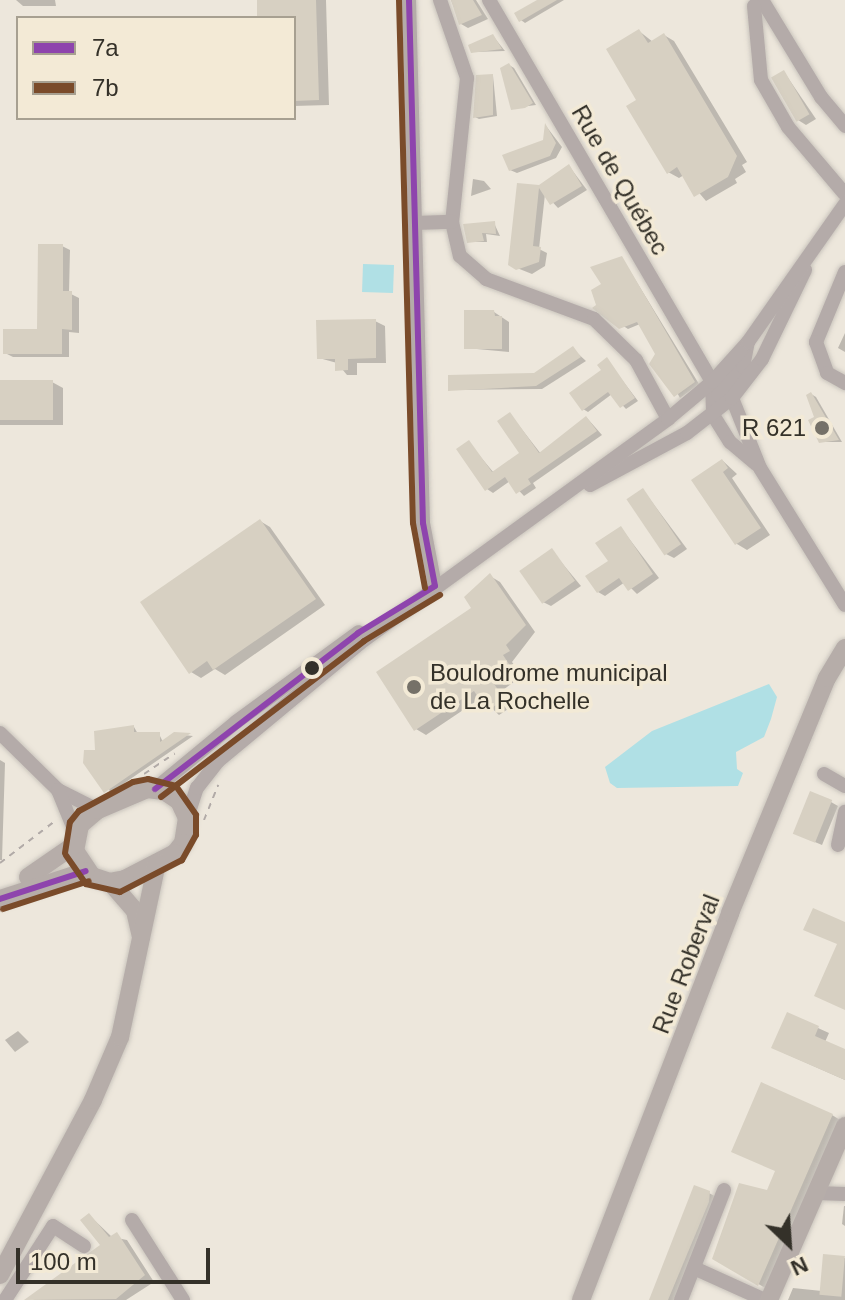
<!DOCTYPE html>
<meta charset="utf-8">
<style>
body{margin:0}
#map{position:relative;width:845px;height:1300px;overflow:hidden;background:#ede7dc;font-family:Arial,sans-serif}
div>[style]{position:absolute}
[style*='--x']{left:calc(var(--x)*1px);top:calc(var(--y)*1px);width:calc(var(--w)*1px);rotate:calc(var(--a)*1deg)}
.water>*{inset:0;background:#b0e0e5;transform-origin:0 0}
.shadow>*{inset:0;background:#0003}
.building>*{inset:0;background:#d7d0c2;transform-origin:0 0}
.path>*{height:2px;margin-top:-1px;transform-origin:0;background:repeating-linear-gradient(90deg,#b1aaa7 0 6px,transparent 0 12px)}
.roads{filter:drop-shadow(0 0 2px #cac5bd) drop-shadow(0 0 2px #cac5bd)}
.minor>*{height:14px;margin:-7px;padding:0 7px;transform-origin:7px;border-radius:7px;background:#b4aba9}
.major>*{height:18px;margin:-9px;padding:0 9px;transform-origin:9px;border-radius:9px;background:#b6ada9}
.bus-1>*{height:6px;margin:-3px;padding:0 3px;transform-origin:3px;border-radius:3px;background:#8e44ad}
.bus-2>*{height:6px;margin:-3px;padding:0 3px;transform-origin:3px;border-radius:3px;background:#7a4b2a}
.dots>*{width:22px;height:22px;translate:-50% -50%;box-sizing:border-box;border:4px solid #f3ead6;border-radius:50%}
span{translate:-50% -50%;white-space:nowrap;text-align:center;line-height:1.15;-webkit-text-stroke:7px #f3ead6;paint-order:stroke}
.street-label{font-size:24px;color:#343129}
.poi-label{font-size:24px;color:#343129}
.right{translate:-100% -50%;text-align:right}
.left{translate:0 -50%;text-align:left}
.legend{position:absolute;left:16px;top:16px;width:280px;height:104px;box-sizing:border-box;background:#f3ead6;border:2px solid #a7a091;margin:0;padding:10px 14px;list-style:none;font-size:24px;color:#343129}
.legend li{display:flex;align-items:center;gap:16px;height:40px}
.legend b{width:40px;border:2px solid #a7a091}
.north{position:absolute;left:749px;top:1204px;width:80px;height:80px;-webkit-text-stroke:6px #f3ead6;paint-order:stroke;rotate:155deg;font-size:22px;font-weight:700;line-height:32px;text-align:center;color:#343129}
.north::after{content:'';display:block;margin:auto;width:28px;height:36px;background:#343129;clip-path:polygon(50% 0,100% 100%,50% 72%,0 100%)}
.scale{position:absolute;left:16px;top:1248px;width:194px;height:36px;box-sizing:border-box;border:4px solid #343129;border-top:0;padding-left:10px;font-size:24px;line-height:28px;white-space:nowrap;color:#343129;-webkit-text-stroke:6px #f3ead6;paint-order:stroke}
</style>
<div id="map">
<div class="water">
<div style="left:394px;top:265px;width:28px;height:31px;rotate:92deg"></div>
<div style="clip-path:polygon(769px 684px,777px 697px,771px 719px,764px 737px,736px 752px,737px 769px,743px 773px,738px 786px,617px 788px,610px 783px,605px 767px,652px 731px)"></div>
</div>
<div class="shadow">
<div style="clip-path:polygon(16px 0,55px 0,56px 6px,23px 6px)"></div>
<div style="clip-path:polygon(259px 0,326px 0,329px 105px,294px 106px,294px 18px,259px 18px)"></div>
<div style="clip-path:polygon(451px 0,476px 0,488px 19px,468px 28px,461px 24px)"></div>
<div style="clip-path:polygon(541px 0,564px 0,525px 23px,521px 20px)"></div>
<div style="clip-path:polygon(639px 31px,653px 42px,664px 35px,674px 41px,747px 162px,742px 165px,746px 172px,735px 179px,737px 183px,706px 201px,684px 175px,679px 178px,668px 172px,639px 101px)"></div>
<div style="clip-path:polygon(493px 36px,505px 51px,473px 52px)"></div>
<div style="clip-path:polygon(509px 65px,514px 68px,536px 105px,513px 108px)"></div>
<div style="clip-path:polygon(784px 72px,816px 119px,806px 125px,798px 120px)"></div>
<div style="clip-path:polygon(493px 76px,497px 116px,479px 119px,475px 117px)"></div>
<div style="clip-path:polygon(546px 126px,562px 147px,556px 158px,517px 173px,510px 170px,545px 141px)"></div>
<div style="clip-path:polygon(569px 166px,587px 190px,558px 208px,545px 194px,539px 249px,547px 253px,545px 266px,532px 274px,517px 268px,519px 185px,540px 187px)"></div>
<div style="clip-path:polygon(473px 179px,484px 181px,491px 189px,471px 196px)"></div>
<div style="clip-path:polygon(494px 223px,500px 236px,486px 234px,487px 242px,469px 242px)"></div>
<div style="clip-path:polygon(62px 246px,70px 250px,69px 293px,79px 298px,79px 333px,69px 332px,69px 357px,13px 357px,5px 353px,39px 331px)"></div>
<div style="clip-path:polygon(622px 258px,699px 384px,680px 398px,640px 324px,628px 329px,596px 308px)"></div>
<div style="clip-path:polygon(494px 312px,509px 322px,509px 352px,466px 348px)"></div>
<div style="clip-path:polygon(375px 321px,385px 326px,386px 363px,357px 363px,357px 375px,347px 375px,337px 363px,319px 358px)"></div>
<div style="clip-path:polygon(845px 333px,845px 352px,838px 348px)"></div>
<div style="clip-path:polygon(573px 349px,586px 361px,542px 389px,450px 390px,535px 375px)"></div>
<div style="clip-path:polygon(607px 360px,638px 401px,626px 409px,612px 394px,588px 412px,583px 409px)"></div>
<div style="clip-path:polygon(0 382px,52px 382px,63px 388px,63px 425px,0 425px)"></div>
<div style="clip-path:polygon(811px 394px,816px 397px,842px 442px,821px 442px)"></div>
<div style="clip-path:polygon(510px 414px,541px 454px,587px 418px,602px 435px,533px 483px,536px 488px,524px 496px,510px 481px,493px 493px,487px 489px,469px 443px,494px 473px,522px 454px)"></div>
<div style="clip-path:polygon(723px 461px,737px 474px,732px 478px,770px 535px,747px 550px,737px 544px,693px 481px)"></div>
<div style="clip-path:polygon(643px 490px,687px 549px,674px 558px,666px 554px)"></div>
<div style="clip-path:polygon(260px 521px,270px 527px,325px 605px,225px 675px,215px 669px,201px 678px,191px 672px)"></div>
<div style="clip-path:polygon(621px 528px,659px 578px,637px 594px,625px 582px,605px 596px,598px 592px)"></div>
<div style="clip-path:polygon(552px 551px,581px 586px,551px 606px,543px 602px)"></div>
<div style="clip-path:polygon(490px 576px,500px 582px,535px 632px,512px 662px,522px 676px,503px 690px,514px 705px,499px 715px,481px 698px,426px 735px,416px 729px)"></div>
<div style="clip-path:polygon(134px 727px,138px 734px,159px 734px,163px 742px,174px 734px,193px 736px,110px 793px,96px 732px)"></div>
<div style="clip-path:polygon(0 760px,5px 763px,2px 860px,0 860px)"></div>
<div style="clip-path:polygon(831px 802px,838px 806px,822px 845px,803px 837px)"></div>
<div style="clip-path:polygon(818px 1028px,829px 1033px,825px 1042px,845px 1050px,845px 1080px,784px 1053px)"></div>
<div style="clip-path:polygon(18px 1031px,29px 1042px,15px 1052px,5px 1040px)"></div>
<div style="clip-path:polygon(832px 1115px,840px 1120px,767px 1289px,714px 1258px)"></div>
<div style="clip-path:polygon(709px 1193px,720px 1199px,686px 1300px,652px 1300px)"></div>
<div style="clip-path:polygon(844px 1206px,845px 1206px,845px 1226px,842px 1224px)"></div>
<div style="clip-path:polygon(89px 1215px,112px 1237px,127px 1240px,154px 1282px,126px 1300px,33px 1300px,103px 1246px)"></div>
<div style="clip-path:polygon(825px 1256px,845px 1258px,845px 1300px,788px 1300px,793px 1288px,822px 1291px)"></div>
</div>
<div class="building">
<div style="clip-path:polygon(257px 0,316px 0,319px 100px,294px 101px,294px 18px,257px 18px)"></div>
<div style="clip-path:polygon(451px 0,473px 0,482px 15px,459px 25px)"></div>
<div style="clip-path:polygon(537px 0,557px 0,519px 22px,514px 13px)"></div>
<div style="clip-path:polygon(639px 29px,648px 43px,664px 33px,737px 156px,728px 177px,694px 197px,677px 167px,667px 174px,626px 106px,636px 100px,606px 49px)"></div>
<div style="clip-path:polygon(493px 34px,502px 49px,471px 53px,468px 45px)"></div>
<div style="clip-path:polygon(509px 63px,533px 103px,525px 108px,511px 110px,500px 68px)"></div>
<div style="left:784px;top:70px;width:51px;height:15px;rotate:60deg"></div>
<div style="clip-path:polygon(493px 74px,493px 115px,473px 118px,476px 75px)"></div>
<div style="clip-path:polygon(545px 123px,556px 143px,550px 156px,509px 171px,502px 155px,543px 140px)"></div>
<div style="clip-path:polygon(569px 164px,582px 186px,550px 205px,539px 188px,533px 246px,541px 247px,539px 262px,516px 270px,508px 265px,517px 183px,539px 185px)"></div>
<div style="clip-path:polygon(495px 221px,496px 234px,482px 233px,484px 241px,467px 243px,463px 224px)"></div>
<div style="clip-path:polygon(38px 244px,63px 244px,63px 291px,72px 291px,72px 330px,62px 329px,62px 354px,3px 354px,3px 329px,37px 329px)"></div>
<div style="clip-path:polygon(622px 256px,695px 382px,674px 397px,649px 364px,655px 354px,637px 322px,619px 329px,592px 308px,596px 305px,591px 290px,601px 284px,590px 267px)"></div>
<div style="clip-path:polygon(464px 310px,494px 310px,495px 316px,502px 316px,502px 349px,464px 349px)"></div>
<div style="clip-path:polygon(376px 319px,376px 358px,348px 359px,348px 370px,335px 371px,335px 359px,317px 359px,316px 320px)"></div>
<div style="clip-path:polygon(573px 346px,581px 357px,536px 386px,448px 391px,448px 375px,534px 373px)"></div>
<div style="clip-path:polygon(607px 357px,635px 398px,620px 408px,608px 392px,582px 411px,569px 393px,601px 370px,597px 365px)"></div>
<div style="left:0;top:380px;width:53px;height:40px"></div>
<div style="clip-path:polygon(811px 392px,839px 440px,819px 443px,808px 420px,814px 417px,806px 395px)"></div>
<div style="clip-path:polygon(510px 412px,539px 453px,586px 416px,597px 431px,528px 479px,531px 484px,516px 494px,505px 477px,485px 491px,456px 449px,469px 440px,492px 472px,519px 453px,497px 421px)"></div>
<div style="clip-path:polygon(722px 459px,728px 468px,723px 472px,761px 528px,735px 545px,691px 480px)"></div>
<div style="left:643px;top:488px;width:68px;height:20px;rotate:56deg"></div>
<div style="clip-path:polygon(260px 519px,316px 599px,213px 670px,207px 661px,189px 674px,140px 602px)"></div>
<div style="clip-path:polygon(621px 526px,653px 574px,628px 591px,619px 578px,597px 593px,585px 576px,608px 561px,595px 543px)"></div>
<div style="left:552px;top:548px;width:40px;height:40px;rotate:55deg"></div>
<div style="clip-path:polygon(490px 573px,526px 625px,506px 645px,510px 651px,503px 655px,513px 670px,494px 684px,505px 699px,487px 711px,474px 691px,414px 731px,376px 672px,471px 608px,464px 597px)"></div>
<div style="clip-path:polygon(134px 725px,134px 732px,160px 732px,160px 742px,174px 732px,191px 733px,104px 793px,83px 763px,84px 750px,95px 750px,94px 731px)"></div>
<div style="left:810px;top:791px;width:24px;height:46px;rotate:22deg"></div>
<div style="clip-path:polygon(813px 908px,845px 922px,845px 1010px,814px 996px,837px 944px,803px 930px)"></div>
<div style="clip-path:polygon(787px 1012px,819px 1026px,815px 1036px,845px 1049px,845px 1080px,771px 1048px)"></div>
<div style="clip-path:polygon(761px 1082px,833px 1114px,758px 1286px,712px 1259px,739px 1183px,767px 1190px,775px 1171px,731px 1152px)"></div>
<div style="clip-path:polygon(694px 1185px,710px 1191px,709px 1202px,668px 1300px,649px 1300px)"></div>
<div style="clip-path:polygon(89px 1213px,109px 1237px,117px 1232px,145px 1275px,116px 1299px,24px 1300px,100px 1245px,80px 1220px)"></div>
<div style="left:823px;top:1254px;width:22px;height:41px;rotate:5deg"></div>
</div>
<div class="path">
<div style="--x:144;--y:774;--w:37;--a:-34"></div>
<div style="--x:204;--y:820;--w:38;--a:-68"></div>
<div style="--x:0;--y:863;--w:69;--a:-37.4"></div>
</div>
<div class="roads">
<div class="minor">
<div style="--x:409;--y:0;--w:523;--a:88.47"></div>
<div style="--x:423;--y:523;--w:64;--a:79.2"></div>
<div style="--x:440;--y:0;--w:83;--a:70.9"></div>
<div style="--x:467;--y:78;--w:145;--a:95.9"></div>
<div style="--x:452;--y:222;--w:35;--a:77"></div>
<div style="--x:460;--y:256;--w:35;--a:41"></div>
<div style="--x:486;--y:279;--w:115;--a:20.3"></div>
<div style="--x:594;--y:319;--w:59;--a:44.3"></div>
<div style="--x:636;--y:360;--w:67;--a:61.5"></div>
<div style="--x:489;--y:0;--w:442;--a:59.7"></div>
<div style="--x:712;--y:382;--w:26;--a:39"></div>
<div style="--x:732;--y:398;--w:75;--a:68.2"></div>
<div style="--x:760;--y:468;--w:161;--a:58.2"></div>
<div style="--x:762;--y:0;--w:114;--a:58.7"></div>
<div style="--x:821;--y:97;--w:38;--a:50"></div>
<div style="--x:754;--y:6;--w:74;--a:84.6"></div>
<div style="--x:761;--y:80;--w:54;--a:60.1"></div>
<div style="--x:788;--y:127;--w:87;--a:49.7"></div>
<div style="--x:415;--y:223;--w:37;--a:-2"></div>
<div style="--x:845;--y:272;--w:76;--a:112.5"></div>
<div style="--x:816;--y:342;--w:33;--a:70"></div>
<div style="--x:827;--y:373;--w:21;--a:29"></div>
<div style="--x:712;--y:382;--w:33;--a:88"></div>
<div style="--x:713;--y:415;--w:32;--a:58"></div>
<div style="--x:730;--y:442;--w:34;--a:40"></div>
<div style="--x:718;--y:395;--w:38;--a:-48"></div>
<div style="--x:743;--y:367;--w:25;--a:-79"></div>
<div style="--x:590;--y:485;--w:110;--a:-28.2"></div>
<div style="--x:687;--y:433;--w:57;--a:-37.9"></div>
<div style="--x:732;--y:398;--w:49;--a:-52.4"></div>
<div style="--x:762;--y:359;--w:99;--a:-64.2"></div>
<div style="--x:0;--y:733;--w:81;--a:44.5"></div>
<div style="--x:58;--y:790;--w:45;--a:26.6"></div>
<div style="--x:824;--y:774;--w:24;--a:30"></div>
<div style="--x:155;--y:789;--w:105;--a:-39.6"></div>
<div style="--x:236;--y:722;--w:152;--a:-36.2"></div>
<div style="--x:58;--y:790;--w:48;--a:67.8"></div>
<div style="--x:187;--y:818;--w:32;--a:-72"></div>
<div style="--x:197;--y:788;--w:34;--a:-52"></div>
<div style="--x:218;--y:761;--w:185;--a:-39.7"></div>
<div style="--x:360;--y:643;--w:381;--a:-36"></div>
<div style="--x:668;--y:419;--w:57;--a:-40.1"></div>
<div style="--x:712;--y:382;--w:54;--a:-48"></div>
<div style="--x:748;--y:342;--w:169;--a:-54.9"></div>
<div style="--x:838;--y:845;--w:34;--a:-78"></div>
<div style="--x:816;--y:1193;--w:29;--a:2"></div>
<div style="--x:132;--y:1220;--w:95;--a:57.5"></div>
<div style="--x:694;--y:1268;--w:78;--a:24.3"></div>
<div style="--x:5;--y:1300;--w:88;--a:-57"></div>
<div style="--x:53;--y:1226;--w:37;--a:33"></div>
<div style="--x:681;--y:1300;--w:118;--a:-68.6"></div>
</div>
<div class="major">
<div style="--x:147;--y:789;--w:17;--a:7"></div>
<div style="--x:164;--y:791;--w:18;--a:34"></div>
<div style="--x:179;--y:801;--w:19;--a:65"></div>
<div style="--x:187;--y:818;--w:25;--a:99"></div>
<div style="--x:183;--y:843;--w:13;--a:129"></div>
<div style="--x:175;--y:853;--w:56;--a:152.5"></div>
<div style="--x:125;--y:879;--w:15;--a:169"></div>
<div style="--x:110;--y:882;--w:19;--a:-162"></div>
<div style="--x:92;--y:876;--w:30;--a:-124"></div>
<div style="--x:75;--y:851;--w:26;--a:-79"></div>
<div style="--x:80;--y:825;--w:23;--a:-40"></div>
<div style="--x:98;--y:810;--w:53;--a:-23.2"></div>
<div style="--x:28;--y:877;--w:56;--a:-34.8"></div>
<div style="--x:110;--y:882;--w:38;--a:49"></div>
<div style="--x:135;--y:911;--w:27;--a:77"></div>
<div style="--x:0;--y:899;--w:90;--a:-18"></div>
<div style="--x:0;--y:1275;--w:198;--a:-62"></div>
<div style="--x:93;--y:1100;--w:69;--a:-66.8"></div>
<div style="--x:120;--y:1037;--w:178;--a:-78"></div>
<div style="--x:581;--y:1300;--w:415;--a:-68.9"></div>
<div style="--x:730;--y:913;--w:254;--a:-67.6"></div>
<div style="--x:827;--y:678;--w:35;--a:-59"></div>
<div style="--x:769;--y:1300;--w:190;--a:-66.4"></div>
</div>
</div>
<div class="bus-1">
<div style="--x:409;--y:0;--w:523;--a:88.47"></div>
<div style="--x:423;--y:523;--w:64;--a:79.2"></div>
<div style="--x:155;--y:789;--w:256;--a:-37.5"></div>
<div style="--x:358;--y:633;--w:90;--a:-31.4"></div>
<div style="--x:0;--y:899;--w:90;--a:-18"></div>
</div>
<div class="bus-2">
<div style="--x:399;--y:0;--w:523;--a:88.47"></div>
<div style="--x:413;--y:523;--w:66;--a:79.5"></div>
<div style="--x:161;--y:797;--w:256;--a:-37.5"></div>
<div style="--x:364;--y:641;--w:89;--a:-31.2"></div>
<div style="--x:65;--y:853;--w:31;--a:-81"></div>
<div style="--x:70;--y:822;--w:14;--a:-51"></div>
<div style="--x:79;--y:811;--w:61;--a:-28.2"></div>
<div style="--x:133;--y:782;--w:15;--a:-11"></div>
<div style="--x:148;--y:779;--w:29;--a:14"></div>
<div style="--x:176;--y:786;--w:35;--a:55"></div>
<div style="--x:196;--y:815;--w:20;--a:90"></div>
<div style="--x:196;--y:835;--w:29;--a:119"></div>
<div style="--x:182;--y:860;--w:70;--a:152.7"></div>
<div style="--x:120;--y:892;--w:35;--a:-167"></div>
<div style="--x:86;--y:884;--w:35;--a:-125"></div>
<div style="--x:3;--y:909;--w:90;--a:-18"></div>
</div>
<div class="dots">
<div style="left:822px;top:428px;background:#757168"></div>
<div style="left:312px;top:668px;background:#343129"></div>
<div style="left:414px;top:687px;background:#757168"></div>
</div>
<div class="street-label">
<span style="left:620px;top:180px;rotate:60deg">Rue de Québec</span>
<span style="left:686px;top:964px;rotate:-69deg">Rue Roberval</span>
</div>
<div class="poi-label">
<span class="right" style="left:806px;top:428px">R 621</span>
<span class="left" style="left:430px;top:687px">Boulodrome municipal<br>de La Rochelle</span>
</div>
<ul class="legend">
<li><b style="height:10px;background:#8e44ad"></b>7a</li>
<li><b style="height:10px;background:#7a4b2a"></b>7b</li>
</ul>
<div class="north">N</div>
<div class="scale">100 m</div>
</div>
